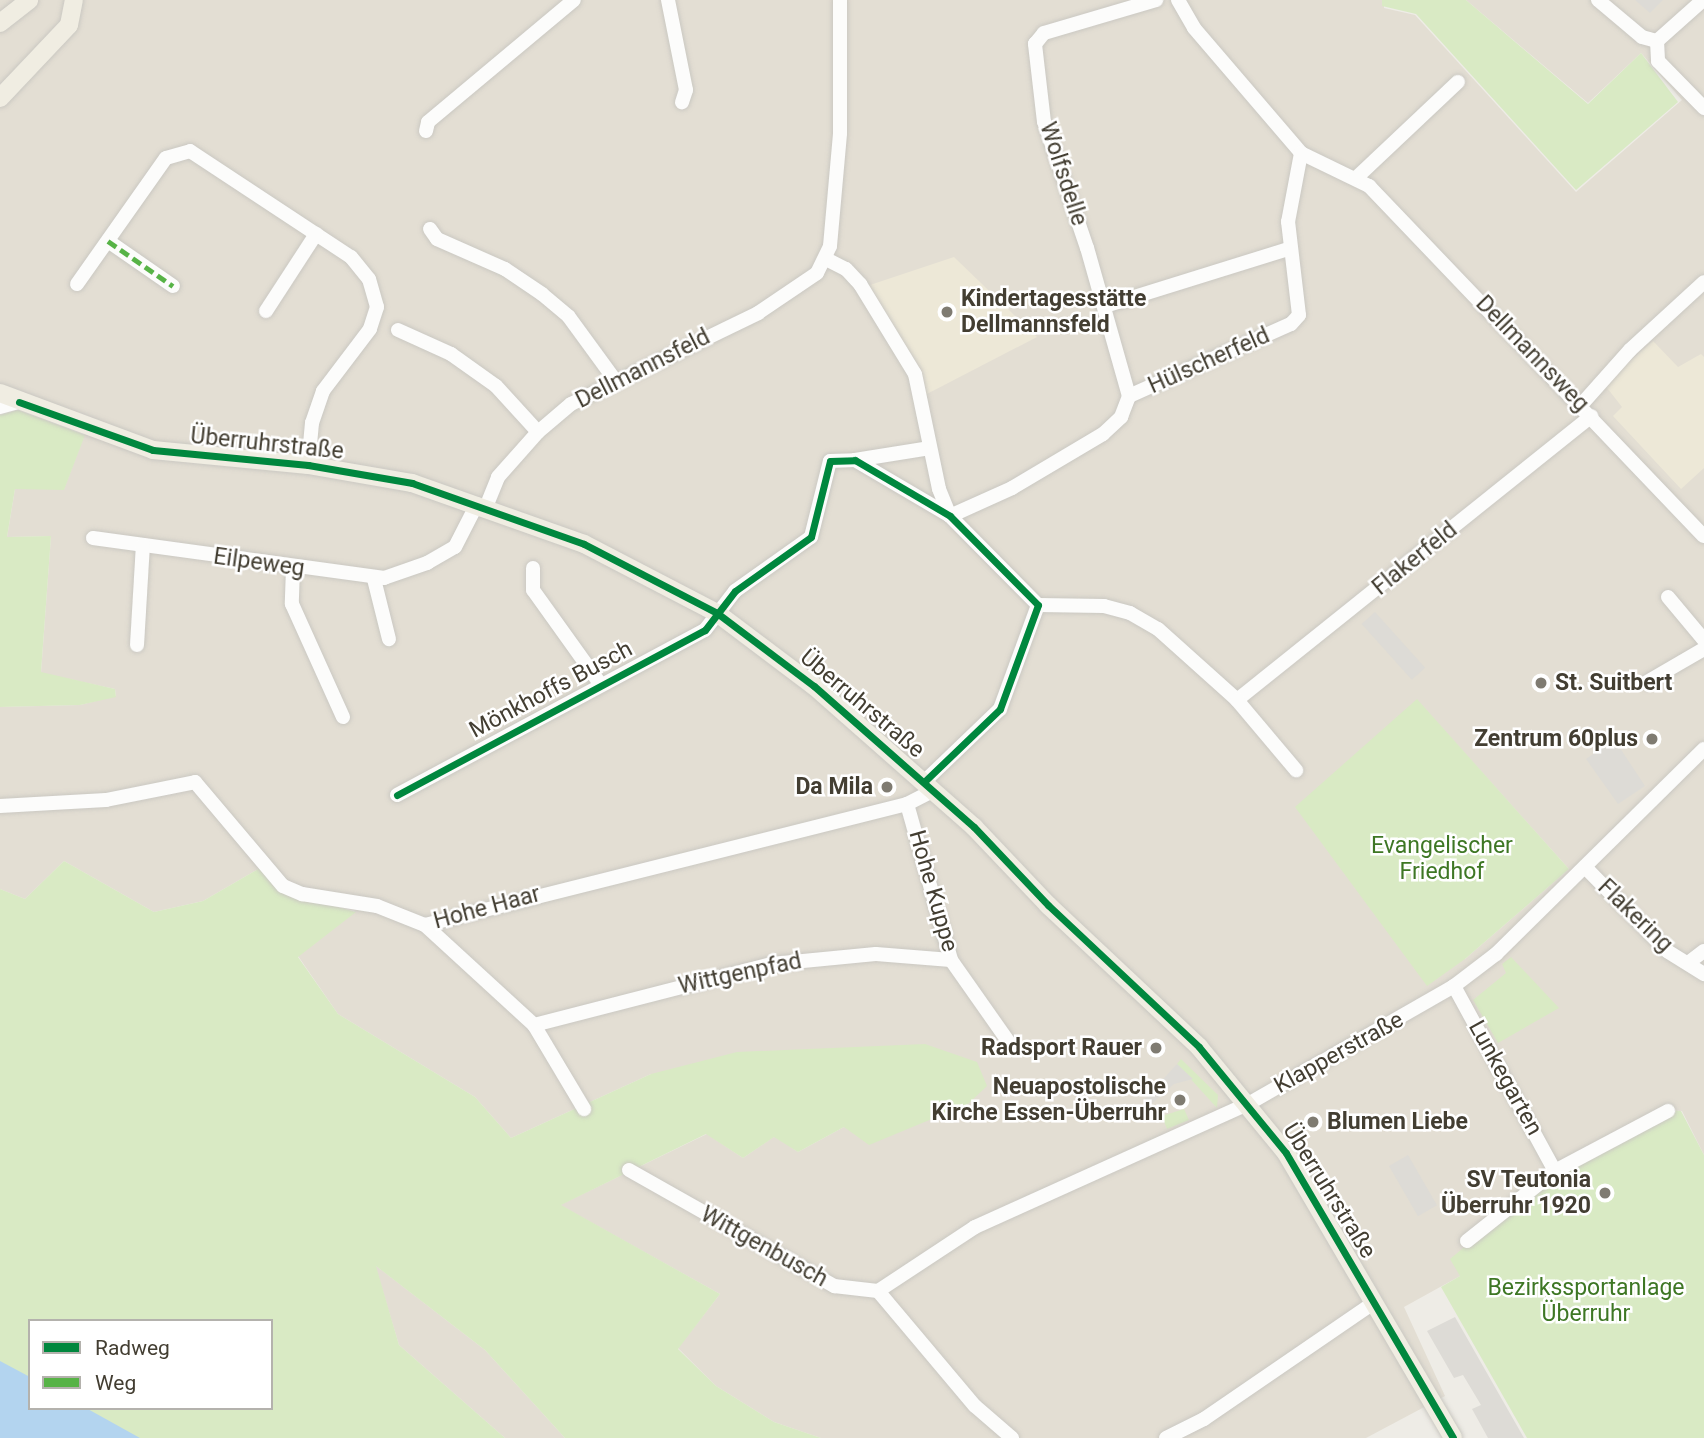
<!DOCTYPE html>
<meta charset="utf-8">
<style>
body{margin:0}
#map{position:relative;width:1704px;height:1438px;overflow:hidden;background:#eeece6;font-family:Roboto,sans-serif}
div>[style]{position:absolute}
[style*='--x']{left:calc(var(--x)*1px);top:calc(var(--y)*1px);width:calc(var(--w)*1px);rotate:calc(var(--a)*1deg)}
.residential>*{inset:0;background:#e3ded3}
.education>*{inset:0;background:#ede8d7}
.green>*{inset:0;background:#d9eac4}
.parking>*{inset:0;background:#dddbd6;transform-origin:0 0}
.water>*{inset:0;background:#b3d4ef}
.roads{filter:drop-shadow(0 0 2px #cac8c2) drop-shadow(0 0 2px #cac8c2)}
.minor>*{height:14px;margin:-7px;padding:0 7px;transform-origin:7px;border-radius:7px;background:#fcfcfb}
.major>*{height:18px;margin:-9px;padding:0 9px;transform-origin:9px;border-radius:9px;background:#f0ede2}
.quiet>*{height:5px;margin-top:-2.5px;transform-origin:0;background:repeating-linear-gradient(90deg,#57b346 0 10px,transparent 0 15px)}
.cycleway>*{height:7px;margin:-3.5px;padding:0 3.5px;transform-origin:3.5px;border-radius:3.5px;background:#00873e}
.dots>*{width:19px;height:19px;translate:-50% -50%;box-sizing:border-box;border:4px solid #fff;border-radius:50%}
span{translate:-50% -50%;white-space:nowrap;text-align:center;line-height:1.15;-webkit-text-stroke:5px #fff;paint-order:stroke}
.street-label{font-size:23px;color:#433e32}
.poi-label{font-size:23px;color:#433e32;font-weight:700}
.left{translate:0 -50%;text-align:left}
.right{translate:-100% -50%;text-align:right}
.park-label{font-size:23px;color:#3e7724}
.legend{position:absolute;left:28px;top:1319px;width:245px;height:91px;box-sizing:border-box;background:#fff;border:2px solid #b4b2ad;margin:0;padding:9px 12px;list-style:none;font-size:21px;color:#433e32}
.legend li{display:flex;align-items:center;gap:14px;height:35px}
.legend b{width:35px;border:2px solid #b4b2ad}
</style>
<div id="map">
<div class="residential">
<div style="clip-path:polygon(evenodd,0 0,1384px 0,1384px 8px,1415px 15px,1576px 192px,1682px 100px,1641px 53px,1588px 103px,1466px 0,1704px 0,1704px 1155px,1682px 1111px,1666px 1110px,1466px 1246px,1460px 1276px,1404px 1307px,1445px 1396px,1366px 1438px,821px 1438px,774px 1422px,716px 1386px,678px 1348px,720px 1294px,560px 1205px,707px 1134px,743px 1158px,775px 1136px,798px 1152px,844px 1127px,968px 1104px,651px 1074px,511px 1138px,475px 1097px,338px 1014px,298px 956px,355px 911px,277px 890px,260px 868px,203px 901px,154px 912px,64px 861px,25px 899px,0 889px,0 707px,80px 705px,116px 696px,115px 689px,41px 673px,51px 536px,7px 537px,15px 489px,64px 489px,89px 423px,0 392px,0 0,1417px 700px,1569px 869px,1465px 959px,1417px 700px)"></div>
<div style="clip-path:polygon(375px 1265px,485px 1350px,565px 1438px,505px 1438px,399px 1345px)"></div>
</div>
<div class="education">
<div style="clip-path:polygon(954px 257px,1037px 337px,925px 395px,867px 286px)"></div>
<div style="clip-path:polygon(1653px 341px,1678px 367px,1701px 354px,1704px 357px,1704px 468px,1681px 489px,1613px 416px,1622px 407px,1604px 384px)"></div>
</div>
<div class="green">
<div style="clip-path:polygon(1382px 0,1466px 0,1588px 104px,1641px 53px,1678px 102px,1576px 190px,1416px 14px,1382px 6px)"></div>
<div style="clip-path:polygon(18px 410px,85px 435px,64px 490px,15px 489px,7px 537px,51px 536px,41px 672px,115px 689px,116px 697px,80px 705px,0 707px,0 415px)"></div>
<div style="clip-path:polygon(1417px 699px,1569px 869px,1465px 959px,1427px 986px,1295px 807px)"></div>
<div style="clip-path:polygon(evenodd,64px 861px,154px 912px,203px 901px,260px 868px,277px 890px,356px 912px,298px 957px,338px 1014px,475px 1097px,511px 1138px,651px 1074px,737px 1052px,925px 1044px,977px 1062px,987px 1086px,968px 1104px,869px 1145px,844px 1127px,798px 1152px,774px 1137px,743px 1158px,706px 1134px,561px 1205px,720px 1294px,678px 1349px,716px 1386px,774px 1422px,821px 1438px,565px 1438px,485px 1350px,376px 1266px,399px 1345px,505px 1438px,0 1438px,0 889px,25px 899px,64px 861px,30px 1321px,271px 1321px,271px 1408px,30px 1408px,30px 1321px)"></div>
<div style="clip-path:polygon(1511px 957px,1559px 1008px,1498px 1043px,1473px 1000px,1506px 973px,1502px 964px)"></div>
<div style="clip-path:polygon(1181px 1059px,1218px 1095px,1217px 1108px,1177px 1064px)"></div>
<div style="clip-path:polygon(1184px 1109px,1189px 1120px,1167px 1129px,1162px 1116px)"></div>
<div style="clip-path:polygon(1672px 1110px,1681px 1111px,1704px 1155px,1704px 1438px,1527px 1438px,1441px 1287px,1460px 1276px,1450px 1259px,1538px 1186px)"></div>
</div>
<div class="parking">
<div style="clip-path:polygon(1635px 0,1663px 0,1650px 13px)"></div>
<div style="left:1375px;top:612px;width:75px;height:18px;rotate:48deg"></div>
<div style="clip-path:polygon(1618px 745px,1645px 786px,1618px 804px,1586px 759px,1600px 749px)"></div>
<div style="clip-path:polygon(1177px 1064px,1193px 1079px,1174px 1084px,1147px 1108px,1144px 1100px)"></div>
<div style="left:1408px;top:1155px;width:58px;height:22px;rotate:60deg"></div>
<div style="clip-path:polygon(1455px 1317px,1524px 1438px,1488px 1438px,1472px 1409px,1481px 1405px,1463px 1375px,1454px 1378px,1427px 1331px)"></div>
</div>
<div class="water">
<div style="clip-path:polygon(0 1361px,30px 1377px,30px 1408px,86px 1408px,140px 1438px,0 1438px)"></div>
</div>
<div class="roads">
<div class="minor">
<div style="--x:668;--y:0;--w:92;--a:78.7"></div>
<div style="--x:686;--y:90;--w:13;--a:108"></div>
<div style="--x:1178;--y:0;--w:32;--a:60"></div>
<div style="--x:1194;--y:28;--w:165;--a:49.4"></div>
<div style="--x:1301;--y:153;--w:76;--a:25.9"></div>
<div style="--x:1369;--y:186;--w:484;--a:46.3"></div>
<div style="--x:1598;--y:0;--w:57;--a:40.1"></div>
<div style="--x:1642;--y:37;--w:16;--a:15"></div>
<div style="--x:1657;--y:41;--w:20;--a:87"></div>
<div style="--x:1658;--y:61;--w:66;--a:45.6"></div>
<div style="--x:1657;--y:41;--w:62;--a:-41.7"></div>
<div style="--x:426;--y:131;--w:9;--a:-77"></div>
<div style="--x:428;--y:122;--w:190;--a:-39.9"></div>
<div style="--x:1356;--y:178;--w:140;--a:-43.3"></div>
<div style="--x:430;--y:229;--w:12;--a:55"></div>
<div style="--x:437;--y:239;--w:74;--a:23.8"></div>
<div style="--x:505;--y:269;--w:45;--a:34"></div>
<div style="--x:542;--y:294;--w:35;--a:40"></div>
<div style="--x:569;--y:317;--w:78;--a:53.9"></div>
<div style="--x:108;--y:241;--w:79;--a:34.7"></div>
<div style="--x:826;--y:259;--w:22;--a:27"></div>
<div style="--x:846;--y:269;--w:21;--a:47"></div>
<div style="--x:860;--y:284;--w:105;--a:58.6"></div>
<div style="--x:915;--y:374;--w:117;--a:78.2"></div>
<div style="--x:939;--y:489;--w:29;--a:68"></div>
<div style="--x:77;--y:284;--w:154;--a:-54.8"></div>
<div style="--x:166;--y:158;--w:25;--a:-16"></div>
<div style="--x:190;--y:151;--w:193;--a:33.4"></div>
<div style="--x:351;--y:257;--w:28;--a:51"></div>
<div style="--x:369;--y:279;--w:29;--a:74"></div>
<div style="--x:377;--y:307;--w:23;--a:108"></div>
<div style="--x:370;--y:329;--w:78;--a:127.2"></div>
<div style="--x:323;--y:391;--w:34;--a:109"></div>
<div style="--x:312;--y:423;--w:42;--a:95.4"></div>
<div style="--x:1105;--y:306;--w:192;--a:-17.3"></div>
<div style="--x:266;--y:311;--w:92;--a:-57"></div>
<div style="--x:398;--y:330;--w:58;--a:24.4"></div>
<div style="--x:451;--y:354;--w:55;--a:35.4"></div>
<div style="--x:496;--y:386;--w:62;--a:47.6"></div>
<div style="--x:1129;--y:396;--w:154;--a:-105.8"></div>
<div style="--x:1087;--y:248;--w:133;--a:-108.8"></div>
<div style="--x:1044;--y:122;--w:79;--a:-96.6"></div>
<div style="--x:1035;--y:44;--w:14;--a:-51"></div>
<div style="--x:1044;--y:33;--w:117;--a:-16.4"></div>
<div style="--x:1581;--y:405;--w:74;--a:-48.3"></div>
<div style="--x:1630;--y:350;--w:100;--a:-42.6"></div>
<div style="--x:0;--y:407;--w:20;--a:-15"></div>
<div style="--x:855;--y:460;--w:76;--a:-9.1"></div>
<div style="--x:486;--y:507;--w:32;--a:-68"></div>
<div style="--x:498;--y:477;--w:60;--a:-48.4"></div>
<div style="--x:538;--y:432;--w:43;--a:-40.3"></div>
<div style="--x:571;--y:404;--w:208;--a:-25.9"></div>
<div style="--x:758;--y:313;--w:71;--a:-34.1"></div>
<div style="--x:817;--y:273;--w:30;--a:-64"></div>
<div style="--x:830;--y:246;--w:113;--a:-84.9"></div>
<div style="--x:840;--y:133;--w:133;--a:-90"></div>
<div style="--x:950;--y:516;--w:68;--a:-24.3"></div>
<div style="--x:1012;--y:488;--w:106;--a:-30.7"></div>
<div style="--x:1103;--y:434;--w:25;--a:-43"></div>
<div style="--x:1121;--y:417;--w:22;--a:-69"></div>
<div style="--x:1129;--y:396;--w:177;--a:-24"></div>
<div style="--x:1291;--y:324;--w:12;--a:-48"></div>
<div style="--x:1299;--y:315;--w:94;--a:-96.7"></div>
<div style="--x:1288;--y:222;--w:70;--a:-79.3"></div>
<div style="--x:93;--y:538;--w:294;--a:7.8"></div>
<div style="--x:384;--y:578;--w:46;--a:-19.2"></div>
<div style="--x:427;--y:563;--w:32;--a:-30"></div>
<div style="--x:455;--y:547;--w:48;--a:-62.9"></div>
<div style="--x:293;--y:568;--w:36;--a:92"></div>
<div style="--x:292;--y:604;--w:124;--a:65.7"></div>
<div style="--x:533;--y:568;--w:22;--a:90"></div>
<div style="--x:533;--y:590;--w:117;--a:54.4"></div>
<div style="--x:374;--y:579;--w:62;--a:76"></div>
<div style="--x:1668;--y:597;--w:56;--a:50.1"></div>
<div style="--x:1038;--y:605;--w:66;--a:0.9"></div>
<div style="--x:1104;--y:606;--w:27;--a:15"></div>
<div style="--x:1130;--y:613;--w:32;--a:30"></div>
<div style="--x:1158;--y:629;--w:106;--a:41.9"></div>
<div style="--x:1237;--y:700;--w:454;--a:-38.7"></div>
<div style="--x:137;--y:645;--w:100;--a:-86.6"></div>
<div style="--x:1647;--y:682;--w:66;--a:-30.1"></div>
<div style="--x:1237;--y:700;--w:92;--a:49.9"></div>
<div style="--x:397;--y:795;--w:349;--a:-28.2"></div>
<div style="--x:705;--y:630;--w:49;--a:-52.4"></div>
<div style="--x:735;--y:591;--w:93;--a:-35.4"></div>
<div style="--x:811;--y:537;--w:78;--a:-76"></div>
<div style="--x:830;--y:461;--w:25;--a:-2"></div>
<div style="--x:855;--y:460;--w:110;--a:30.5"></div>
<div style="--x:950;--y:516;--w:125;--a:45.3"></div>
<div style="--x:1038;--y:605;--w:111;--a:110.1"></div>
<div style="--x:1000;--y:709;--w:105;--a:136.2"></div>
<div style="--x:907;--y:804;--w:162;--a:74.2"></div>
<div style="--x:951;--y:960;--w:103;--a:54.9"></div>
<div style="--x:0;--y:806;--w:106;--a:-3.2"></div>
<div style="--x:106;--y:800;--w:91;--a:-11.4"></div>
<div style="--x:195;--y:782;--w:136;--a:49.8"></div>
<div style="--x:283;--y:886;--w:21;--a:23"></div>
<div style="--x:302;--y:894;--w:76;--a:9.1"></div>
<div style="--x:377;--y:906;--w:52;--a:21.6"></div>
<div style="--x:425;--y:925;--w:497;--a:-14.1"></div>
<div style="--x:907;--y:804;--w:29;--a:-27"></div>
<div style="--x:1585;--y:867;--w:117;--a:45.7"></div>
<div style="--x:1667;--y:951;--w:44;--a:31.9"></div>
<div style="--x:425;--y:925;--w:148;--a:42.5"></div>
<div style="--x:534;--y:1025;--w:98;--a:59.2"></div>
<div style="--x:1688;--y:963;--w:20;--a:-37"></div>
<div style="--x:1454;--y:986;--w:211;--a:61.4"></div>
<div style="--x:534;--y:1025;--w:246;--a:-14.4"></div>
<div style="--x:772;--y:964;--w:104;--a:-5.5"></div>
<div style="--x:876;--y:954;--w:75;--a:4.6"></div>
<div style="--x:629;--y:1170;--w:236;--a:29.5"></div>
<div style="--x:834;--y:1286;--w:44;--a:6.5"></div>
<div style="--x:878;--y:1291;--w:150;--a:49.9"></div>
<div style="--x:975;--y:1406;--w:49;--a:40.9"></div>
<div style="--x:1467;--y:1241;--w:112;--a:-38.5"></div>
<div style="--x:1555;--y:1171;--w:128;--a:-28"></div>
<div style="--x:878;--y:1291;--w:116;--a:-33.4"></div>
<div style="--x:975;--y:1227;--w:299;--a:-24.3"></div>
<div style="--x:1248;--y:1104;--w:237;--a:-29.8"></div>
<div style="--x:1454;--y:986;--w:53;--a:-37.3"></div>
<div style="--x:1496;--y:954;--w:292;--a:-44.6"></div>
<div style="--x:1166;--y:1438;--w:42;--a:-26.6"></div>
<div style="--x:1204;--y:1419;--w:207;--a:-34.4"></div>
</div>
<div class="major">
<div style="--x:0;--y:23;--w:37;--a:-38"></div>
<div style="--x:0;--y:98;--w:100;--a:-46.6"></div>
<div style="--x:69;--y:25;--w:25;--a:-79"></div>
<div style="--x:0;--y:393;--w:163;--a:20.4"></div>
<div style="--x:153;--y:450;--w:156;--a:5.5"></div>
<div style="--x:308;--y:465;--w:106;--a:9.8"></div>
<div style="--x:412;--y:483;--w:182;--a:19.5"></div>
<div style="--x:584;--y:544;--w:150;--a:27.4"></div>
<div style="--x:717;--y:613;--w:121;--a:37"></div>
<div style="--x:814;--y:686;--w:213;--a:41.4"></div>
<div style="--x:974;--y:827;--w:108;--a:46.5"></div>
<div style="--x:1048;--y:905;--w:207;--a:43.2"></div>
<div style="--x:1199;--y:1047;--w:137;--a:50.6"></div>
<div style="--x:1286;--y:1153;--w:330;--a:59.6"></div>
</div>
</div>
<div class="quiet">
<div style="--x:108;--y:241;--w:79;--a:34.7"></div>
</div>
<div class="cycleway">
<div style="--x:19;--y:402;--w:142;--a:19.7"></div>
<div style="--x:153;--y:450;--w:156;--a:5.5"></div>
<div style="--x:308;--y:465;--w:106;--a:9.8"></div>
<div style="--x:412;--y:483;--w:182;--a:19.5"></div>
<div style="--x:584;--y:544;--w:150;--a:27.4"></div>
<div style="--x:717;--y:613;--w:121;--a:37"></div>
<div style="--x:814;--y:686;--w:213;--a:41.4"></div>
<div style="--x:974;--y:827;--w:108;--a:46.5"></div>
<div style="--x:1048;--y:905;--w:207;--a:43.2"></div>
<div style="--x:1199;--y:1047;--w:137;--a:50.6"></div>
<div style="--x:1286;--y:1153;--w:330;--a:59.6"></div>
<div style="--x:397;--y:795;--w:349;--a:-28.2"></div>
<div style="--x:705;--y:630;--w:49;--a:-52.4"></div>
<div style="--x:735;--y:591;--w:93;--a:-35.4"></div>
<div style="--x:811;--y:537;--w:78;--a:-76"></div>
<div style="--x:830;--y:461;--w:25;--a:-2"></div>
<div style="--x:855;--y:460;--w:110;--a:30.5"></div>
<div style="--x:950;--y:516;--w:125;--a:45.3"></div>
<div style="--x:1038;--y:605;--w:111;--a:110.1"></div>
<div style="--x:1000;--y:709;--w:105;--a:136.2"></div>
</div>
<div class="dots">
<div style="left:947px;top:312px;background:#7f7b71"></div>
<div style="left:1541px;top:683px;background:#7f7b71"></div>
<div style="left:1652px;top:739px;background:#7f7b71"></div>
<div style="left:887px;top:787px;background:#7f7b71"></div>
<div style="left:1156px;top:1048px;background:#7f7b71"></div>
<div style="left:1180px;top:1100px;background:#7f7b71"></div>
<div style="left:1313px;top:1122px;background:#7f7b71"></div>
<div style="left:1605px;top:1193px;background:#7f7b71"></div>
</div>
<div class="street-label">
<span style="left:1063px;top:174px;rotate:72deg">Wolfsdelle</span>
<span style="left:1532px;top:354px;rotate:46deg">Dellmannsweg</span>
<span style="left:1209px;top:361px;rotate:-24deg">Hülscherfeld</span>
<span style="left:643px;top:369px;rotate:-27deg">Dellmannsfeld</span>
<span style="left:267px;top:444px;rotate:6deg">Überruhrstraße</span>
<span style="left:1415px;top:559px;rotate:-39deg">Flakerfeld</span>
<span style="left:259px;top:563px;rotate:8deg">Eilpeweg</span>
<span style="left:551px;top:690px;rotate:-28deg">Mönkhoffs Busch</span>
<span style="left:862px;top:704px;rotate:40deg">Überruhrstraße</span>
<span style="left:933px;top:891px;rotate:74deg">Hohe Kuppe</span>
<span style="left:487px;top:908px;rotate:-15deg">Hohe Haar</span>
<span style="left:1635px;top:916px;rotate:44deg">Flakering</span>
<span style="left:740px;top:974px;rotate:-12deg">Wittgenpfad</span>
<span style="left:1339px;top:1053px;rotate:-29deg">Klapperstraße</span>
<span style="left:1505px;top:1078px;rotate:61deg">Lunkegarten</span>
<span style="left:1329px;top:1191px;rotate:58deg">Überruhrstraße</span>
<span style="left:764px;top:1247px;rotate:29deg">Wittgenbusch</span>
</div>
<div class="poi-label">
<span class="left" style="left:961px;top:312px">Kindertagesstätte<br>Dellmannsfeld</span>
<span class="left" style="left:1555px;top:683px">St. Suitbert</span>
<span class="right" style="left:1638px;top:739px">Zentrum 60plus</span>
<span class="right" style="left:873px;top:787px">Da Mila</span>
<span class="right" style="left:1142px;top:1048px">Radsport Rauer</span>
<span class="right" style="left:1166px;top:1100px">Neuapostolische<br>Kirche Essen-Überruhr</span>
<span class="left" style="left:1327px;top:1122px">Blumen Liebe</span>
<span class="right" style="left:1591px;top:1193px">SV Teutonia<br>Überruhr 1920</span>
</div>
<div class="park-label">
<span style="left:1442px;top:859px">Evangelischer<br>Friedhof</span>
<span style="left:1586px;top:1301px">Bezirkssportanlage<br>Überruhr</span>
</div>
<ul class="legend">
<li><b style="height:9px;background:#00873e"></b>Radweg</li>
<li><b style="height:9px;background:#57b346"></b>Weg</li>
</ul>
</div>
